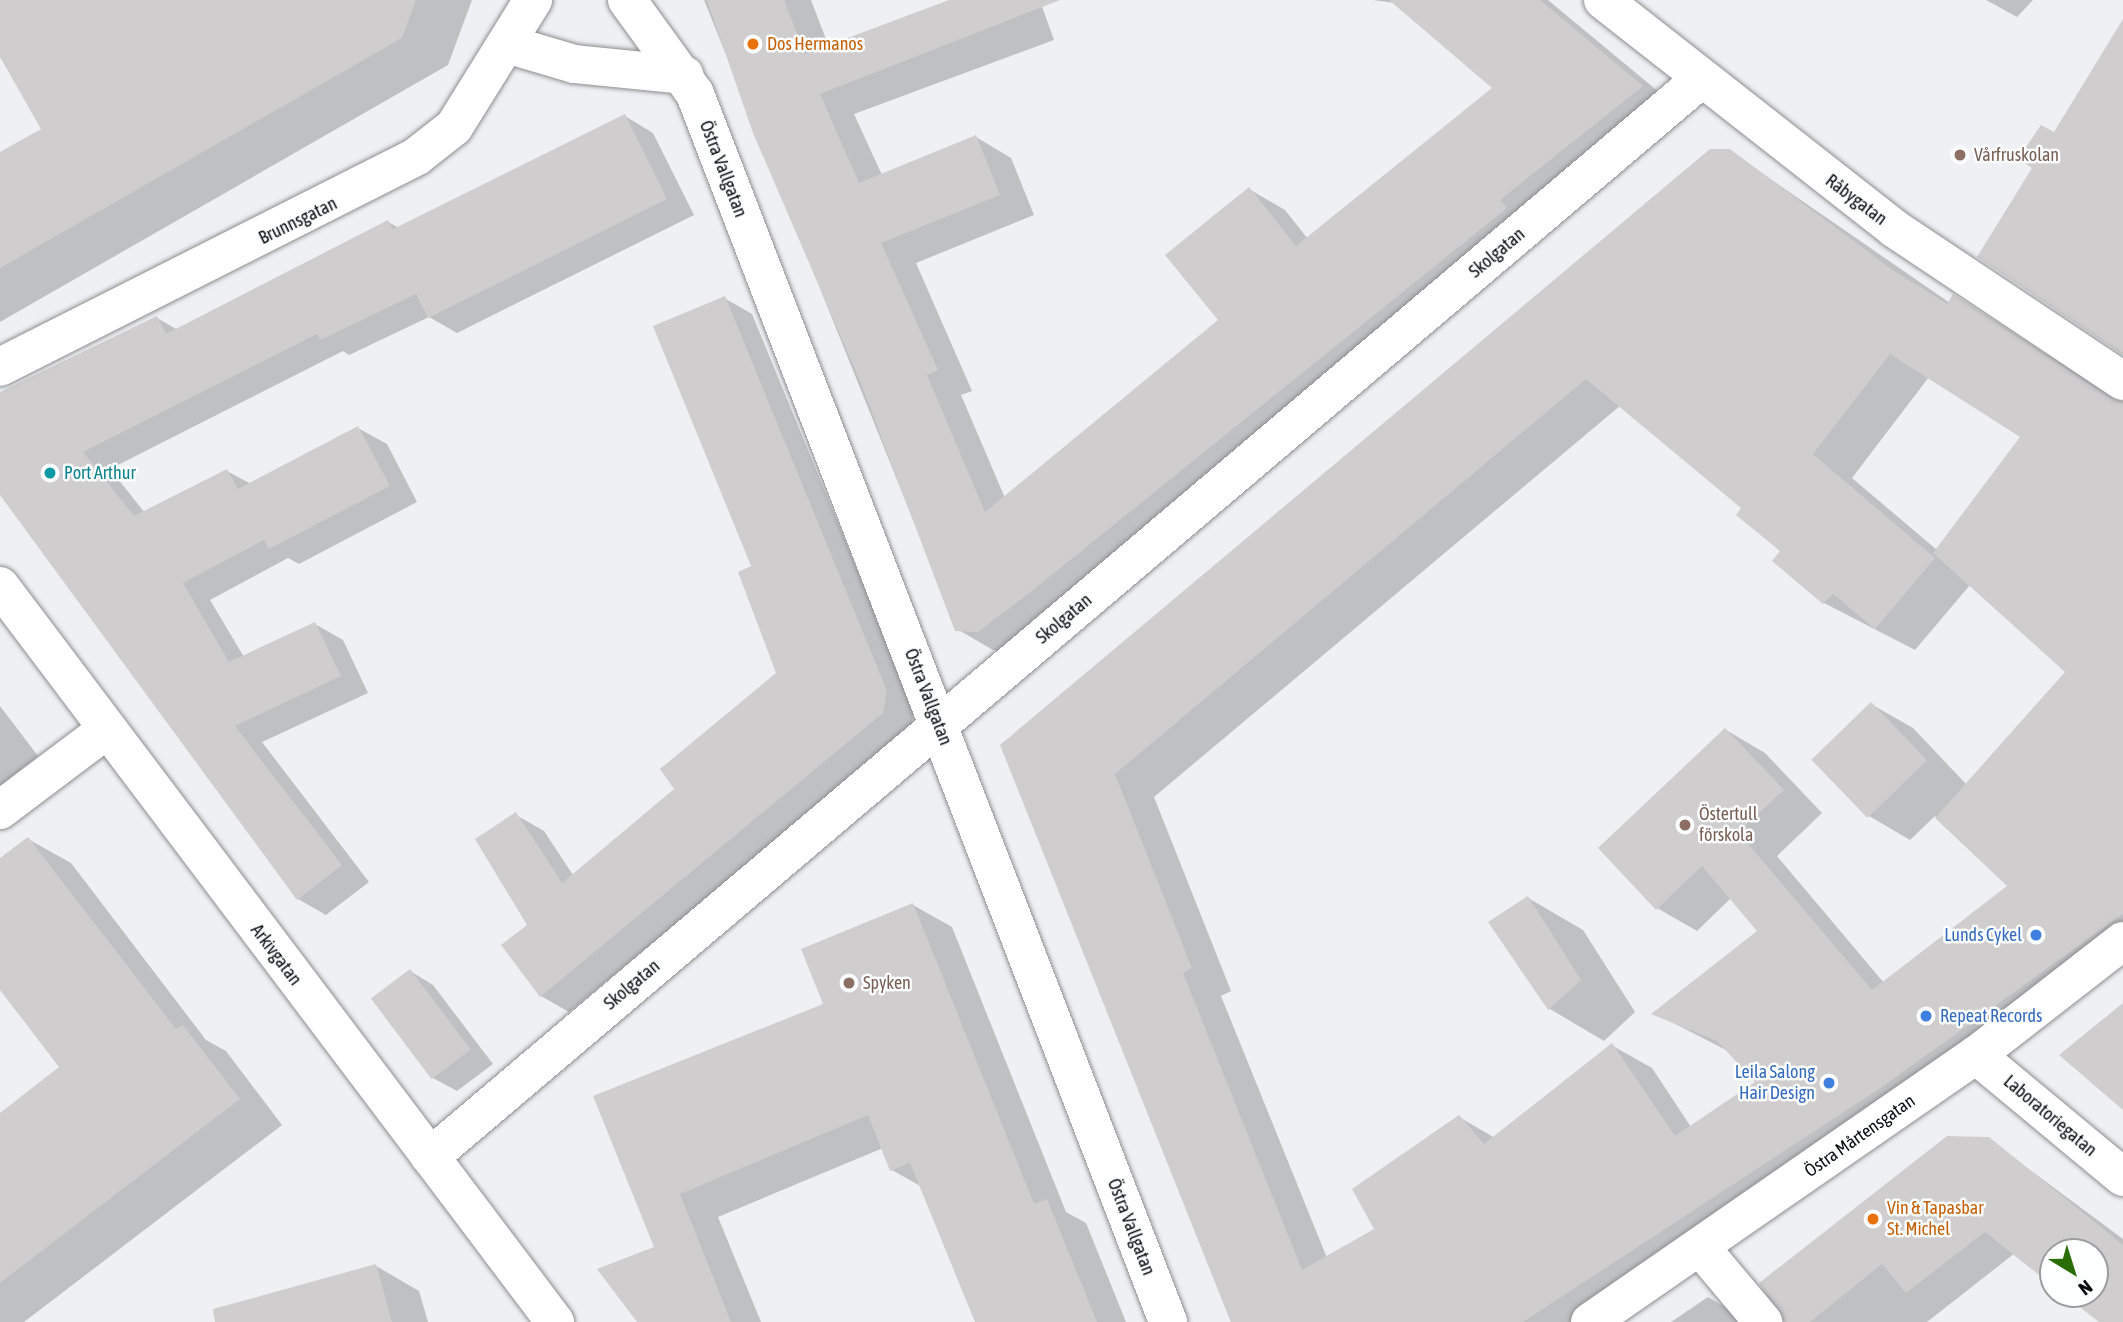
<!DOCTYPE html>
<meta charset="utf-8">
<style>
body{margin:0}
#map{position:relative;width:2123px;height:1322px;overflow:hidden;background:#eef0f3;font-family:"Asap Condensed",sans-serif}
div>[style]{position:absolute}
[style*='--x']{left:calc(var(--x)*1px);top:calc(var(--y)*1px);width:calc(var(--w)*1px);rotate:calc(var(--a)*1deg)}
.shadow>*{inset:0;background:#0003}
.building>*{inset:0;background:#d0cdcf;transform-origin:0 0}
.roads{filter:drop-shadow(0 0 2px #8c8e91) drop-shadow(0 0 2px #8c8e91)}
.street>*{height:38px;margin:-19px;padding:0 19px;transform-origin:19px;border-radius:19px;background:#fff}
.secondary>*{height:38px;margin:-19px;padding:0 19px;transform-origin:19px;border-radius:19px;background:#fff}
.dots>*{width:19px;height:19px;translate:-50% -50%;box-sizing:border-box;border:4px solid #fcfeff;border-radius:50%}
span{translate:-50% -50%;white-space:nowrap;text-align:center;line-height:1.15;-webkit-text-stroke:5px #fcfeff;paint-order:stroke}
.food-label{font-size:18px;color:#c56008}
.left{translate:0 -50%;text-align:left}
.education-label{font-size:18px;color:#785e54}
.street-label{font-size:18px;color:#0b0b0c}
.culture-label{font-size:18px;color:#0d838f}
.shop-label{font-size:18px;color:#366cbe}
.right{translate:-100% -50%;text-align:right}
.north{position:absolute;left:2039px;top:1238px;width:70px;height:70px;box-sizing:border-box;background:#fcfeff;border:2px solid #9c9d9e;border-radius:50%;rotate:142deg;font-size:19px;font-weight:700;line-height:28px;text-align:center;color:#0b0b0c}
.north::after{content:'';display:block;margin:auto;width:24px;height:32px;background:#296d06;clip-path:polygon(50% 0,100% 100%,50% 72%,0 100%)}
</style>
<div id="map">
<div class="shadow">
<div style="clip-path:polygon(0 0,472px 0,448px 65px,0 322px,0 154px,44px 129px,0 53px)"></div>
<div style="clip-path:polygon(704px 0,811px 0,829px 47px,953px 0,1040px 1px,1054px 40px,854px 114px,882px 175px,976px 137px,1011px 158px,1034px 215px,916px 263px,972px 391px,961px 395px,1005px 498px,1220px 321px,1249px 189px,1285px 210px,1308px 239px,1495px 88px,1395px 3px,1373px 0,1548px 0,1677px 107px,1014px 652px,993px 650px,957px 629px)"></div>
<div style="clip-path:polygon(1986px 0,2033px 0,2017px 17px)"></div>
<div style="clip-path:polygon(625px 116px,653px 133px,694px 215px,457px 333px,429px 317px,349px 355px,343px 351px,110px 469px,145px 513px,227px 471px,251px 484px,358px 428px,387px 444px,417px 502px,299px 564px,288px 558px,210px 600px,244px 657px,315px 624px,343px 640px,368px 693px,262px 742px,369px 882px,326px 915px,298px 899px,0 494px,0 395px,157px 318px,178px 330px,388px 222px,399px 228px)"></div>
<div style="clip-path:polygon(evenodd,1730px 151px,1950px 303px,1954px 297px,2123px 402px,2123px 521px,2022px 437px,1929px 377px,1852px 478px,1937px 550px,2123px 589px,2123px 963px,1597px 1322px,1231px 1322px,1002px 746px,1730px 151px,1621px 405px,1744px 508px,1783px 551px,1775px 561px,1824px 603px,1915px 650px,1970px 585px,2068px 672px,1967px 785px,1913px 728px,1871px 704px,1869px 816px,1910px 840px,1935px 816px,2010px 886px,1884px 983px,1777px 856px,1822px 813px,1765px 753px,1726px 730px,1657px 908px,1697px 931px,1731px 898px,1759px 931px,1654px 1013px,1728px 1051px,1758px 1082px,1691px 1127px,1652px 1068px,1613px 1046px,1495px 1138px,1459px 1117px,1377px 1230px,1327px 1258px,1221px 996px,1231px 991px,1154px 797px,1621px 405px)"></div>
<div style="clip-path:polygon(724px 298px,752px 314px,914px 708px,911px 729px,569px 1012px,541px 996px,516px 815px,544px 831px,573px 875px,676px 789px,779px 673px,754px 567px)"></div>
<div style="clip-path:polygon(0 706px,38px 756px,0 786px)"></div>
<div style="clip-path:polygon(28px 839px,71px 863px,206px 1040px,226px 1051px,282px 1125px,24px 1322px,0 1322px,0 1115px,62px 1068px,0 987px,0 860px)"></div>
<div style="clip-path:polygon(1528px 898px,1583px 930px,1635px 1012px,1604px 1041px,1550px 1009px,1490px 923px)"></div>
<div style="clip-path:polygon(913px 905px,952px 927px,1066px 1212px,1086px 1223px,1126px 1322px,976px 1322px,922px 1187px,892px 1170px,883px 1148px,718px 1217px,761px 1322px,639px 1322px,656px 1248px,595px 1097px,825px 1005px)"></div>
<div style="clip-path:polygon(410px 971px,433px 985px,493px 1064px,457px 1091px,433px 1078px)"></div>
<div style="clip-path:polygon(1988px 1139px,2123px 1239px,2123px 1322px,2102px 1322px,2066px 1294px,2095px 1294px,2095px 1252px,2053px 1252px,2053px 1284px,2015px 1253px,1927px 1322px,1785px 1322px)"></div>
<div style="clip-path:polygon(376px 1266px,419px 1291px,428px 1322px,274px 1322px)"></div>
<div style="clip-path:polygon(1708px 1297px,1742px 1317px,1747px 1322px,1671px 1322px)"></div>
</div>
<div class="building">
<div style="clip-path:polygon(0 0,416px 0,402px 38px,0 268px,0 152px,41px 129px,0 57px)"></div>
<div style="clip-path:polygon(707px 0,784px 0,805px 54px,949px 0,1060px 0,820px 94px,859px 183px,976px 135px,1000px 195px,881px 243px,938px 370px,927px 375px,985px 512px,1218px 320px,1165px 255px,1249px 187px,1296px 246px,1492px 88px,1389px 0,1540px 0,1643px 86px,1500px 200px,1507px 208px,1028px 594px,978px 632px,955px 631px,860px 381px,753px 133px)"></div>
<div style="clip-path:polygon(2123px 19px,2123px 355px,1977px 257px,2032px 168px,2018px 159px,2041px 125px,2054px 132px)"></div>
<div style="clip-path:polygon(625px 114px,667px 199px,428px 318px,416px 294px,320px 340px,317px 334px,83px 452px,134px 516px,227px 469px,238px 489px,358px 426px,390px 486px,269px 549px,264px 540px,183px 583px,229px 662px,315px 622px,341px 676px,235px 726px,342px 865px,297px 900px,0 495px,0 392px,157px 316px,166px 334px,388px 220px,393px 229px)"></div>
<div style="clip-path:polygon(evenodd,1710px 149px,1730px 149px,1894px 271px,1947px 304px,1953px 294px,2123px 403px,2123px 914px,1879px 1089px,1523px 1322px,1231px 1322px,1000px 745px,1710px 149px,1890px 354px,2020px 437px,1933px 553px,2065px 672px,1935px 818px,2007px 886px,1872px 990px,1738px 832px,1784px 790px,1725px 728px,1598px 848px,1656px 910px,1702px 866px,1757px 931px,1651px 1014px,1717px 1041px,1755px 1082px,1675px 1136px,1612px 1043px,1484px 1144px,1459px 1115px,1352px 1189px,1374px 1229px,1302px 1270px,1183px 973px,1192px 968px,1115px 774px,1586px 379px,1741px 508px,1736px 515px,1780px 551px,1772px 561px,1823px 604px,1833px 594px,1875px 629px,1935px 558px,1813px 454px,1890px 354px)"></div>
<div style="clip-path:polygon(725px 296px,887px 691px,883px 713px,540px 997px,501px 945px,527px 925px,475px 839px,516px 812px,562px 883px,674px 789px,660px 769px,776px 673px,738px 572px,751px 566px,653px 326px)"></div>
<div style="left:1871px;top:702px;width:81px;height:83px;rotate:46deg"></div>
<div style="clip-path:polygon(28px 837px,176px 1029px,183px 1025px,240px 1099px,0 1283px,0 1113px,59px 1067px,0 990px,0 858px)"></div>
<div style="clip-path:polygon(1528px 896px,1581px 980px,1548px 1010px,1488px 922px)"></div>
<div style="clip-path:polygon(913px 903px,1034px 1204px,1047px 1199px,1097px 1322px,975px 1322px,910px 1163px,890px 1171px,868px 1115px,680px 1194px,731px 1322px,637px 1322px,597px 1269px,654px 1247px,593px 1096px,823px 1004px,801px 949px)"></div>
<div style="left:410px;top:969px;width:101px;height:49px;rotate:53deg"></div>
<div style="clip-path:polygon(2123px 1003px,2123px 1110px,2059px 1055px)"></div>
<div style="clip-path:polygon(1947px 1136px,1989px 1137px,2123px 1245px,2123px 1322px,2099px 1322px,2063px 1294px,2095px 1294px,2095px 1252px,2053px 1252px,2053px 1286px,1985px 1232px,1906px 1293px,1882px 1264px,1810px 1322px,1784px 1322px,1759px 1283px)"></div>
<div style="clip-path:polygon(376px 1264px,392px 1322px,215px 1322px,213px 1309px)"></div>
</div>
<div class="roads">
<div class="street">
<div style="--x:1603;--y:0;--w:371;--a:38.1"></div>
<div style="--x:1895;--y:229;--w:274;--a:33.7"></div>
<div style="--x:0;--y:586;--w:922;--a:52.98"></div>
<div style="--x:0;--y:810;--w:133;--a:-37"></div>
<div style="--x:1976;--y:1055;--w:191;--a:39.7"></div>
<div style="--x:430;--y:1157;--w:1664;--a:-40.3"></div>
<div style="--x:1701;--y:1248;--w:97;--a:50"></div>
<div style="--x:1590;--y:1322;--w:469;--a:-34.7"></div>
<div style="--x:1976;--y:1055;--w:186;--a:-37.8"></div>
</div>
<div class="secondary">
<div style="--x:627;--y:0;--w:116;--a:54.1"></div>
<div style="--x:695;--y:94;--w:1316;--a:68.93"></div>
<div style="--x:510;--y:45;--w:67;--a:16.5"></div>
<div style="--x:574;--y:64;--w:111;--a:5.7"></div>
<div style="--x:0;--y:367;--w:467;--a:-26.8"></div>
<div style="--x:417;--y:156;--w:47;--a:-38.1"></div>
<div style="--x:454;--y:127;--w:150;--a:-58.1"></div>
</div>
</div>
<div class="dots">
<div style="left:753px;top:44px;background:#e8710a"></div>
<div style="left:1960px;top:155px;background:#8d6e63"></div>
<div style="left:50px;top:473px;background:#0f9aa8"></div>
<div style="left:1685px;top:825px;background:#8d6e63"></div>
<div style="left:2036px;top:935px;background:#3f7fe0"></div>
<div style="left:849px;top:983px;background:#8d6e63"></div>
<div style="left:1926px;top:1016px;background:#3f7fe0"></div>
<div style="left:1829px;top:1083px;background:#3f7fe0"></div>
<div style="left:1873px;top:1219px;background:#e8710a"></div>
</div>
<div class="food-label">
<span class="left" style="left:767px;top:44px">Dos Hermanos</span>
<span class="left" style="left:1887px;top:1219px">Vin &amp; Tapasbar<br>St. Michel</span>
</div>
<div class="education-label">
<span class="left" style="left:1974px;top:155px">Vårfruskolan</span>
<span class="left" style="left:1699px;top:825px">Östertull<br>förskola</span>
<span class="left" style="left:863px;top:983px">Spyken</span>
</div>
<div class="street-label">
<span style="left:723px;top:169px;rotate:69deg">Östra Vallgatan</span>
<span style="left:1856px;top:200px;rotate:37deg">Råbygatan</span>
<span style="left:298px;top:221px;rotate:-26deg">Brunnsgatan</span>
<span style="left:1497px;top:253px;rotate:-40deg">Skolgatan</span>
<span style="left:1064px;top:619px;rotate:-40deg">Skolgatan</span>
<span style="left:928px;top:697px;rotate:69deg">Östra Vallgatan</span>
<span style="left:276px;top:955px;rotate:53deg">Arkivgatan</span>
<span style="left:632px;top:985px;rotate:-40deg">Skolgatan</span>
<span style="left:2050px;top:1116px;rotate:40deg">Laboratoriegatan</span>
<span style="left:1860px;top:1136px;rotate:-35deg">Östra Mårtensgatan</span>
<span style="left:1131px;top:1227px;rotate:69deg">Östra Vallgatan</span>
</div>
<div class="culture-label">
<span class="left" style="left:64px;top:473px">Port Arthur</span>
</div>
<div class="shop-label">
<span class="right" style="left:2022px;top:935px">Lunds Cykel</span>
<span class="left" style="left:1940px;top:1016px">Repeat Records</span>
<span class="right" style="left:1815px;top:1083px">Leila Salong<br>Hair Design</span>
</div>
<div class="north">N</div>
</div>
